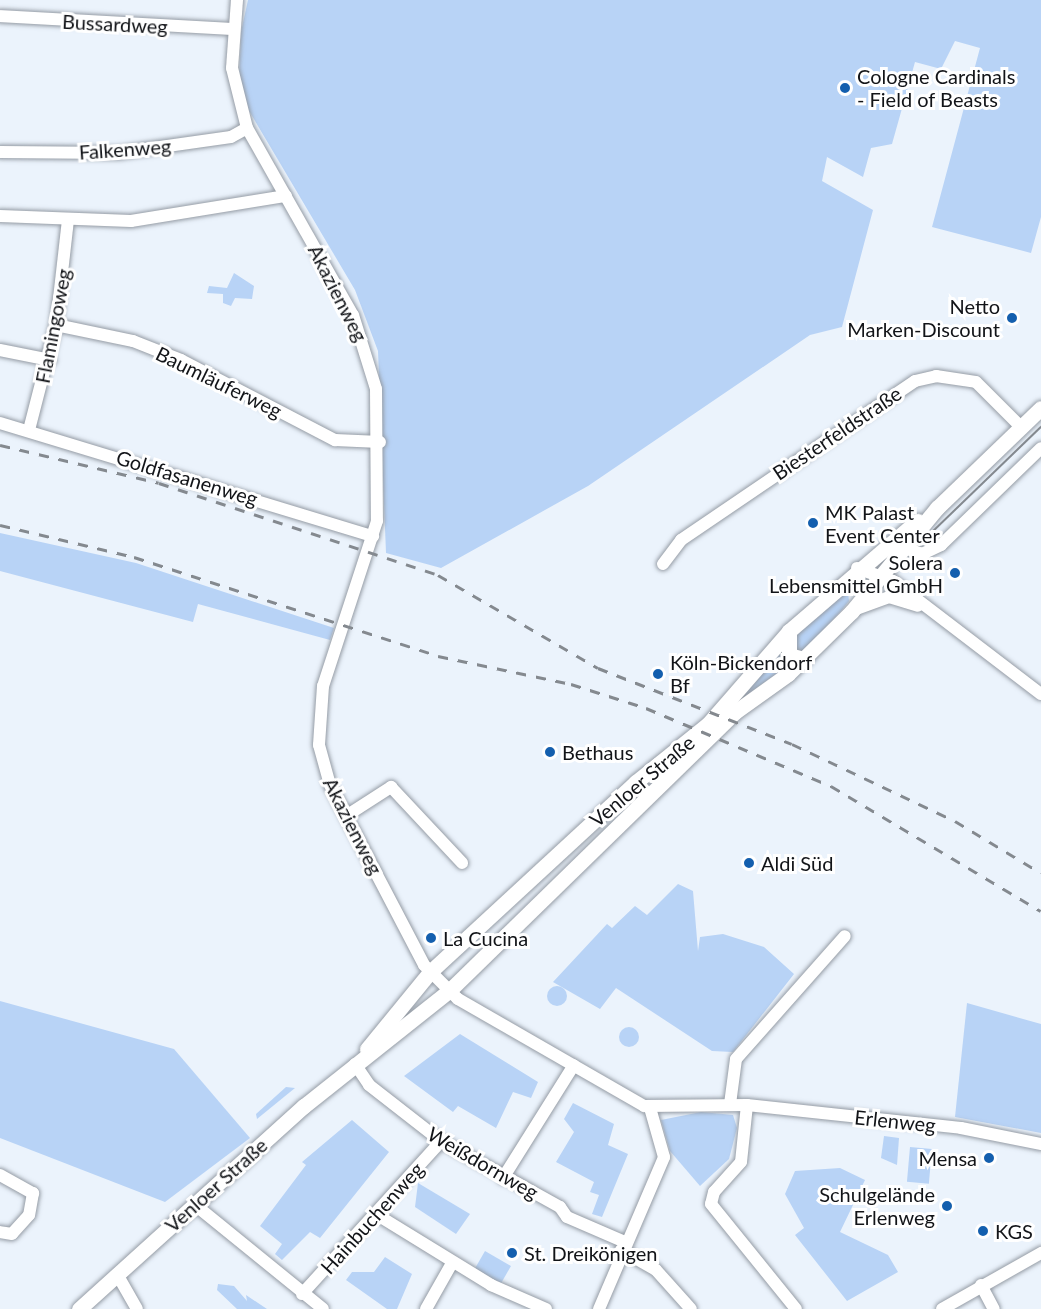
<!DOCTYPE html>
<meta charset="utf-8">
<style>
body{margin:0}
#map{position:relative;width:1041px;height:1309px;overflow:hidden;background:#ebf3fc;font-family:Lato,sans-serif}
div>[style]{position:absolute}
[style*='--x']{left:calc(var(--x)*1px);top:calc(var(--y)*1px);width:calc(var(--w)*1px);rotate:calc(var(--a)*1deg)}
.green>*{inset:0;background:#b8d3f6;transform-origin:0 0}
.round{border-radius:50%}
.roads{filter:drop-shadow(0 0 2px #959ca5) drop-shadow(0 0 2px #959ca5)}
.minor>*{height:12px;margin:-6px;padding:0 6px;transform-origin:6px;border-radius:6px;background:#fff}
.major>*{height:15px;margin:-7.5px;padding:0 7.5px;transform-origin:7.5px;border-radius:7.5px;background:#fff}
.tram>*{height:1.5px;margin:-0.75px;padding:0 0.75px;transform-origin:0.75px;border-radius:0.75px;background:#84898f}
.rail>*{height:3px;margin-top:-1.5px;transform-origin:0;background:repeating-linear-gradient(90deg,#84898f 0 10px,transparent 0 20px)}
.dots>*{width:16px;height:16px;translate:-50% -50%;box-sizing:border-box;border:3px solid #fff;border-radius:50%}
span{translate:-50% -50%;white-space:nowrap;text-align:center;line-height:1.15;-webkit-text-stroke:6px #fff;paint-order:stroke}
.street-label{font-size:20px;color:#121418}
.poi-label{font-size:20px;color:#121418}
.left{translate:0 -50%;text-align:left}
.right{translate:-100% -50%;text-align:right}
</style>
<div id="map">
<div class="green">
<div style="clip-path:polygon(248px 0,1041px 0,1041px 217px,1031px 253px,932px 227px,980px 48px,955px 41px,941px 69px,915px 62px,892px 144px,871px 148px,863px 177px,827px 157px,822px 181px,873px 210px,842px 327px,810px 335px,588px 486px,441px 568px,386px 553px,378px 351px,355px 290px,245px 104px,239px 83px,241px 32px)"></div>
<div style="clip-path:polygon(234px 273px,254px 286px,252px 299px,235px 298px,231px 306px,223px 303px,223px 294px,207px 293px,209px 286px,227px 288px)"></div>
<div style="clip-path:polygon(0 533px,136px 563px,334px 628px,330px 640px,198px 604px,193px 622px,0 571px)"></div>
<div style="clip-path:polygon(848px 592px,849px 601px,841px 611px,803px 651px,794px 651px,794px 637px,829px 602px)"></div>
<div style="clip-path:polygon(780px 648px,790px 664px,741px 699px,759px 677px)"></div>
<div style="clip-path:polygon(678px 884px,693px 891px,698px 951px,700px 937px,723px 934px,764px 947px,794px 974px,733px 1052px,712px 1051px,616px 988px,600px 1009px,553px 982px,607px 924px,612px 928px,635px 906px,647px 915px)"></div>
<div class="round" style="left:547px;top:986px;width:20px;height:20px"></div>
<div style="clip-path:polygon(0 1001px,174px 1049px,250px 1138px,165px 1202px,0 1138px)"></div>
<div style="clip-path:polygon(967px 1003px,1041px 1024px,1041px 1133px,955px 1117px)"></div>
<div class="round" style="left:619px;top:1027px;width:20px;height:20px"></div>
<div style="clip-path:polygon(460px 1034px,538px 1082px,531px 1098px,513px 1092px,496px 1128px,458px 1106px,453px 1112px,404px 1076px)"></div>
<div style="clip-path:polygon(286px 1087px,295px 1088px,257px 1119px,256px 1114px)"></div>
<div style="clip-path:polygon(573px 1103px,614px 1124px,608px 1145px,628px 1154px,602px 1217px,592px 1214px,599px 1195px,590px 1192px,594px 1182px,556px 1162px,574px 1132px,564px 1119px)"></div>
<div style="clip-path:polygon(701px 1112px,733px 1115px,737px 1128px,729px 1159px,700px 1186px,670px 1151px,661px 1120px)"></div>
<div style="clip-path:polygon(352px 1120px,389px 1152px,320px 1238px,310px 1232px,282px 1260px,275px 1254px,282px 1244px,260px 1226px,306px 1165px,302px 1162px)"></div>
<div style="clip-path:polygon(884px 1136px,899px 1138px,897px 1165px,881px 1158px)"></div>
<div style="left:910px;top:1147px;width:22px;height:35px;rotate:5deg"></div>
<div style="clip-path:polygon(840px 1168px,865px 1180px,840px 1232px,888px 1255px,898px 1272px,847px 1301px,795px 1235px,804px 1228px,785px 1194px,795px 1171px)"></div>
<div style="clip-path:polygon(418px 1183px,470px 1214px,456px 1234px,415px 1207px)"></div>
<div style="left:485px;top:1251px;width:30px;height:21px;rotate:30deg"></div>
<div style="clip-path:polygon(385px 1257px,412px 1274px,397px 1309px,387px 1309px,346px 1280px,352px 1272px,374px 1272px)"></div>
<div style="clip-path:polygon(218px 1284px,234px 1286px,247px 1301px,246px 1295px,267px 1309px,237px 1309px,217px 1290px)"></div>
</div>
<div class="roads">
<div class="minor">
<div style="--x:237;--y:0;--w:68;--a:94.2"></div>
<div style="--x:232;--y:68;--w:62;--a:76"></div>
<div style="--x:247;--y:128;--w:215;--a:60.5"></div>
<div style="--x:353;--y:315;--w:77;--a:72.7"></div>
<div style="--x:376;--y:389;--w:132;--a:89.6"></div>
<div style="--x:377;--y:521;--w:174;--a:108.1"></div>
<div style="--x:323;--y:686;--w:59;--a:93.9"></div>
<div style="--x:319;--y:745;--w:41;--a:74.6"></div>
<div style="--x:330;--y:785;--w:203;--a:62.4"></div>
<div style="--x:424;--y:965;--w:48;--a:45"></div>
<div style="--x:458;--y:999;--w:215;--a:29.9"></div>
<div style="--x:644;--y:1106;--w:103;--a:-0.6"></div>
<div style="--x:747;--y:1105;--w:215;--a:6.1"></div>
<div style="--x:961;--y:1128;--w:82;--a:11.3"></div>
<div style="--x:0;--y:16;--w:231;--a:3.2"></div>
<div style="--x:0;--y:152;--w:118;--a:0.5"></div>
<div style="--x:118;--y:153;--w:114;--a:-8.1"></div>
<div style="--x:231;--y:137;--w:18;--a:-29"></div>
<div style="--x:0;--y:216;--w:131;--a:2.2"></div>
<div style="--x:131;--y:221;--w:157;--a:-9.2"></div>
<div style="--x:56;--y:325;--w:79;--a:11.7"></div>
<div style="--x:133;--y:341;--w:52;--a:21.6"></div>
<div style="--x:181;--y:360;--w:174;--a:27.5"></div>
<div style="--x:335;--y:440;--w:45;--a:2.5"></div>
<div style="--x:0;--y:350;--w:51;--a:11.3"></div>
<div style="--x:0;--y:423;--w:390;--a:16.9"></div>
<div style="--x:29;--y:430;--w:108;--a:-75.6"></div>
<div style="--x:56;--y:325;--w:106;--a:-83.5"></div>
<div style="--x:901;--y:547;--w:22;--a:18"></div>
<div style="--x:922;--y:554;--w:21;--a:-25"></div>
<div style="--x:941;--y:545;--w:139;--a:-44.1"></div>
<div style="--x:663;--y:564;--w:30;--a:-53"></div>
<div style="--x:681;--y:540;--w:283;--a:-34.2"></div>
<div style="--x:915;--y:381;--w:22;--a:-13"></div>
<div style="--x:936;--y:376;--w:40;--a:8.5"></div>
<div style="--x:976;--y:382;--w:64;--a:45"></div>
<div style="--x:857;--y:568;--w:38;--a:20"></div>
<div style="--x:893;--y:581;--w:186;--a:37.4"></div>
<div style="--x:856;--y:609;--w:35;--a:-20"></div>
<div style="--x:889;--y:597;--w:30;--a:17"></div>
<div style="--x:346;--y:816;--w:54;--a:-32.8"></div>
<div style="--x:391;--y:787;--w:104;--a:46.9"></div>
<div style="--x:355;--y:1064;--w:25;--a:56"></div>
<div style="--x:369;--y:1085;--w:91;--a:37.9"></div>
<div style="--x:441;--y:1141;--w:136;--a:29"></div>
<div style="--x:560;--y:1207;--w:12;--a:55"></div>
<div style="--x:567;--y:1217;--w:63;--a:23.3"></div>
<div style="--x:730;--y:1104;--w:45;--a:-82.4"></div>
<div style="--x:736;--y:1059;--w:164;--a:-48.5"></div>
<div style="--x:747;--y:1105;--w:57;--a:96"></div>
<div style="--x:741;--y:1162;--w:40;--a:132"></div>
<div style="--x:714;--y:1192;--w:12;--a:104"></div>
<div style="--x:711;--y:1204;--w:135;--a:51"></div>
<div style="--x:0;--y:1175;--w:38;--a:29"></div>
<div style="--x:33;--y:1193;--w:22;--a:100"></div>
<div style="--x:29;--y:1215;--w:25;--a:132"></div>
<div style="--x:12;--y:1234;--w:12;--a:-171"></div>
<div style="--x:503;--y:1178;--w:133;--a:-57.9"></div>
<div style="--x:194;--y:1204;--w:166;--a:39.1"></div>
<div style="--x:379;--y:1216;--w:132;--a:31.6"></div>
<div style="--x:491;--y:1285;--w:60;--a:23.6"></div>
<div style="--x:621;--y:1250;--w:40;--a:29.7"></div>
<div style="--x:656;--y:1270;--w:52;--a:48.1"></div>
<div style="--x:117;--y:1274;--w:40;--a:60.3"></div>
<div style="--x:981;--y:1285;--w:27;--a:62"></div>
<div style="--x:302;--y:1294;--w:207;--a:-47.7"></div>
<div style="--x:426;--y:1309;--w:53;--a:-60.5"></div>
<div style="--x:599;--y:1309;--w:165;--a:-66.8"></div>
<div style="--x:664;--y:1157;--w:51;--a:-105.9"></div>
<div style="--x:942;--y:1309;--w:114;--a:-29.5"></div>
</div>
<div class="major">
<div style="--x:789;--y:631;--w:24;--a:90"></div>
<div style="--x:789;--y:655;--w:16;--a:15"></div>
<div style="--x:367;--y:1049;--w:99;--a:-50.7"></div>
<div style="--x:430;--y:972;--w:280;--a:-42.7"></div>
<div style="--x:636;--y:782;--w:92;--a:-38.9"></div>
<div style="--x:708;--y:724;--w:123;--a:-48.9"></div>
<div style="--x:789;--y:631;--w:169;--a:-40.7"></div>
<div style="--x:79;--y:1309;--w:303;--a:-42.1"></div>
<div style="--x:304;--y:1106;--w:186;--a:-38.5"></div>
<div style="--x:450;--y:990;--w:398;--a:-44.3"></div>
<div style="--x:735;--y:712;--w:65;--a:-35.6"></div>
<div style="--x:788;--y:674;--w:90;--a:-44.5"></div>
<div style="--x:852;--y:611;--w:134;--a:-50.5"></div>
<div style="--x:937;--y:508;--w:144;--a:-43.9"></div>
</div>
</div>
<div class="tram">
<div style="--x:927;--y:537;--w:158;--a:-44"></div>
</div>
<div class="rail">
<div style="--x:0;--y:445;--w:163;--a:13.4"></div>
<div style="--x:159;--y:483;--w:294;--a:18.2"></div>
<div style="--x:438;--y:575;--w:185;--a:30.2"></div>
<div style="--x:598;--y:668;--w:208;--a:21.4"></div>
<div style="--x:792;--y:744;--w:180;--a:25.3"></div>
<div style="--x:955;--y:821;--w:100;--a:31.2"></div>
<div style="--x:0;--y:525;--w:138;--a:13.4"></div>
<div style="--x:134;--y:557;--w:320;--a:18"></div>
<div style="--x:438;--y:656;--w:136;--a:11.9"></div>
<div style="--x:571;--y:684;--w:79;--a:17.7"></div>
<div style="--x:646;--y:708;--w:201;--a:22.9"></div>
<div style="--x:831;--y:786;--w:244;--a:30.8"></div>
</div>
<div class="dots">
<div style="left:845px;top:88px;background:#145fae"></div>
<div style="left:1012px;top:318px;background:#145fae"></div>
<div style="left:813px;top:523px;background:#145fae"></div>
<div style="left:955px;top:573px;background:#145fae"></div>
<div style="left:658px;top:674px;background:#145fae"></div>
<div style="left:550px;top:752px;background:#145fae"></div>
<div style="left:749px;top:863px;background:#145fae"></div>
<div style="left:431px;top:938px;background:#145fae"></div>
<div style="left:989px;top:1158px;background:#145fae"></div>
<div style="left:947px;top:1206px;background:#145fae"></div>
<div style="left:983px;top:1231px;background:#145fae"></div>
<div style="left:512px;top:1253px;background:#145fae"></div>
</div>
<div class="street-label">
<span style="left:115px;top:24px;rotate:3deg">Bussardweg</span>
<span style="left:125px;top:149px;rotate:-4deg">Falkenweg</span>
<span style="left:338px;top:293px;rotate:63deg">Akazienweg</span>
<span style="left:53px;top:326px;rotate:-79deg">Flamingoweg</span>
<span style="left:219px;top:382px;rotate:26deg">Baumläuferweg</span>
<span style="left:837px;top:433px;rotate:-34deg">Biesterfeldstraße</span>
<span style="left:187px;top:478px;rotate:17deg">Goldfasanenweg</span>
<span style="left:642px;top:781px;rotate:-40deg">Venloer Straße</span>
<span style="left:353px;top:826px;rotate:63deg">Akazienweg</span>
<span style="left:895px;top:1121px;rotate:6deg">Erlenweg</span>
<span style="left:483px;top:1163px;rotate:30deg">Weißdornweg</span>
<span style="left:216px;top:1185px;rotate:-42deg">Venloer Straße</span>
<span style="left:372px;top:1218px;rotate:-48deg">Hainbuchenweg</span>
</div>
<div class="poi-label">
<span class="left" style="left:857px;top:88px">Cologne Cardinals<br>- Field of Beasts</span>
<span class="right" style="left:1000px;top:318px">Netto<br>Marken-Discount</span>
<span class="left" style="left:825px;top:524px">MK Palast<br>Event Center</span>
<span class="right" style="left:943px;top:574px">Solera<br>Lebensmittel GmbH</span>
<span class="left" style="left:670px;top:674px">Köln-Bickendorf<br>Bf</span>
<span class="left" style="left:562px;top:752px">Bethaus</span>
<span class="left" style="left:761px;top:863px">Aldi Süd</span>
<span class="left" style="left:443px;top:938px">La Cucina</span>
<span class="right" style="left:977px;top:1158px">Mensa</span>
<span class="right" style="left:935px;top:1206px">Schulgelände<br>Erlenweg</span>
<span class="left" style="left:995px;top:1231px">KGS</span>
<span class="left" style="left:524px;top:1253px">St. Dreikönigen</span>
</div>
</div>
